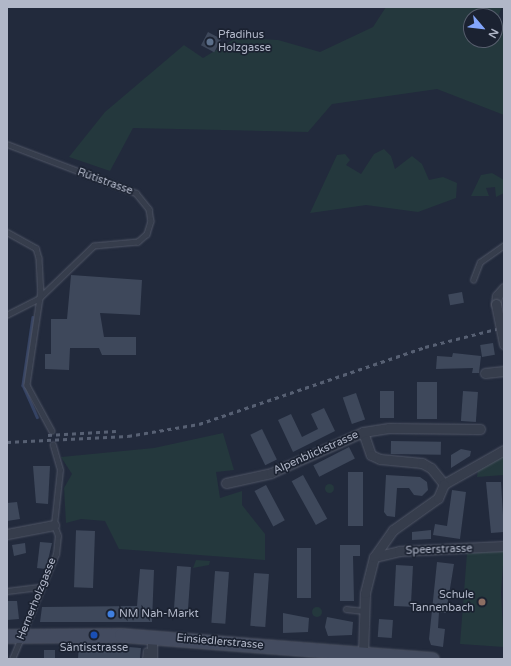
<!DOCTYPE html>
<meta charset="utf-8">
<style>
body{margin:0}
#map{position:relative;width:511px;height:666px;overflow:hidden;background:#222a3c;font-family:"Varela Round",sans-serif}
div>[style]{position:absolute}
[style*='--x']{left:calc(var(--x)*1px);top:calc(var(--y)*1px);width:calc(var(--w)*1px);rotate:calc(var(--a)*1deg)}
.green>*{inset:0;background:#24383d}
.round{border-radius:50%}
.stream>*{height:2.5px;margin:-1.25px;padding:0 1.25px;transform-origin:1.25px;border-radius:1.25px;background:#354364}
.building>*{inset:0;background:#3e485b;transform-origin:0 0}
.roads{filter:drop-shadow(0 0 1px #515767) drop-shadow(0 0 1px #515767)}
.lane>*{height:4.5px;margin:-2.25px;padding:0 2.25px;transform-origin:2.25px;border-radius:2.25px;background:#363d4c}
.street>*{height:9px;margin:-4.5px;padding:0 4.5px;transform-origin:4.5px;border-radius:4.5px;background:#363d4c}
.secondary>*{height:13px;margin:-6.5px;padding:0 6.5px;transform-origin:6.5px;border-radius:6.5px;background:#434b5f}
.rail>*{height:2.5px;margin-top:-1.25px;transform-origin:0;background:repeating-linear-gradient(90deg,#576073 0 4px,transparent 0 8px)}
.bridges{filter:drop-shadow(0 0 1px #515767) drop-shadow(0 0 1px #515767)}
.street-bridge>*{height:9px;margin:-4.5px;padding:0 4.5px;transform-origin:4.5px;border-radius:4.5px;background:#363d4c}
.dots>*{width:11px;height:11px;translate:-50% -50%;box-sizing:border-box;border:2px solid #1b2231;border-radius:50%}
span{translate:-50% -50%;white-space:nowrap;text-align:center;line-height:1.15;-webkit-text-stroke:3.5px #1b2231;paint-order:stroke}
.poi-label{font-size:11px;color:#b1b7c8}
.left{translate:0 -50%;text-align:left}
.right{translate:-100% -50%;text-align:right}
.street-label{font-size:11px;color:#b1b7c8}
.frame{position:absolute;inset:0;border:8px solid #b1b7c8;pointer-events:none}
.north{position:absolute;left:463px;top:8px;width:40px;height:40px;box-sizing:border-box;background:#1b2231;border:1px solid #575e6d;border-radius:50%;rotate:118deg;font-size:11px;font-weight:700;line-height:16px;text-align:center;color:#b1b7c8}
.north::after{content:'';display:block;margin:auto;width:14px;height:18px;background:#83a5fb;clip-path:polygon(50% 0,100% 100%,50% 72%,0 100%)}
</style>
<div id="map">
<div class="green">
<div style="clip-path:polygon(evenodd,386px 7px,502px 7px,496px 21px,504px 24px,504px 115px,437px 89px,332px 104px,308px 132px,133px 128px,110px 171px,69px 157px,105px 112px,184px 45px,203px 58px,236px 38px,278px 40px,320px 52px,373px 27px,386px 7px,471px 16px,495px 16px,495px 40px,471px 40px,471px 16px)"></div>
<div style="clip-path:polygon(384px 149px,391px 156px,395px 169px,412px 156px,422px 164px,429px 180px,443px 177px,457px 183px,456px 198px,418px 212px,366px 205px,310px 213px,337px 155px,345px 154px,350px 160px,346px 165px,361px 174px,374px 154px)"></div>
<div style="clip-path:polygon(492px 173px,504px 180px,504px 193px,496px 197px,495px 187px,486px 188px,489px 196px,471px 196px,481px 175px)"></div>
<div style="clip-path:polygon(223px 433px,234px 470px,216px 472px,220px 498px,242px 491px,242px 505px,265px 534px,265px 560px,119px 549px,105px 521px,81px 519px,66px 523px,64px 488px,72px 474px,61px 457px,154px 448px)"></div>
<div style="clip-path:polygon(504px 454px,504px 475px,477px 477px,478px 469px)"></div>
<div class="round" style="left:324.5px;top:483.5px;width:9px;height:9px"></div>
<div style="clip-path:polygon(504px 551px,501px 593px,504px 647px,460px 644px,467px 553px)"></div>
<div style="clip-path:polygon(196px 560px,210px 561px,209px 565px,193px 568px)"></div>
<div class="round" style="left:312px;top:607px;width:10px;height:10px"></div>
</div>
<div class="stream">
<div style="--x:33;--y:317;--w:69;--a:98.4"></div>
<div style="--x:23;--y:385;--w:35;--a:66"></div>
</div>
<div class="building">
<div style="left:208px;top:32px;width:15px;height:15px;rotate:28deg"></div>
<div style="clip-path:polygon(71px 275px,142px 280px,140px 315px,100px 313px,104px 337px,136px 337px,136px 355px,102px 355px,99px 348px,70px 348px,69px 370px,45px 369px,45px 354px,51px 354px,51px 319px,67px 319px)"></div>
<div style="left:462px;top:292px;width:11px;height:14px;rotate:80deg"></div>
<div style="left:493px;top:343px;width:12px;height:13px;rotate:81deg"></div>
<div style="clip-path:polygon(453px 353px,481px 356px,479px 373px,472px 373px,473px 368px,436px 369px,437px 356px,452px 357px)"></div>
<div style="left:417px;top:382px;width:20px;height:37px"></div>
<div style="left:380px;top:391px;width:14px;height:27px"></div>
<div style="left:463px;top:391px;width:15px;height:30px;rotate:4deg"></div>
<div style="left:356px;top:393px;width:28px;height:14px;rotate:71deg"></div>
<div style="clip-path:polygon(324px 408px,335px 431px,293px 452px,278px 420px,291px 414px,302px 437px,318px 429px,311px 414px)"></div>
<div style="left:262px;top:429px;width:34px;height:13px;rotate:64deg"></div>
<div style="left:391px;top:441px;width:50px;height:13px;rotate:1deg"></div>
<div style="left:349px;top:447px;width:13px;height:40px;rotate:63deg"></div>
<div style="clip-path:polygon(461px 449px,471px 451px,470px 456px,451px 468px,451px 455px)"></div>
<div style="clip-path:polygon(33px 466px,50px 466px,48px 504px,36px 503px)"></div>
<div style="left:348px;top:472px;width:15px;height:54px"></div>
<div style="left:303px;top:475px;width:50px;height:13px;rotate:61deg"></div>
<div style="clip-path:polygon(386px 475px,420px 477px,427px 482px,428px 490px,422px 496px,414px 495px,409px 488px,397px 488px,395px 517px,387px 516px,384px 512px)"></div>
<div style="clip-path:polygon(486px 482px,501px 482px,504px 532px,491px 533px)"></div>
<div style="left:266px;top:485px;width:40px;height:13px;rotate:62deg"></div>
<div style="clip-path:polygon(452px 490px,466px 492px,460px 539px,433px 535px,435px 524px,447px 526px)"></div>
<div style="clip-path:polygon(17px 502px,20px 519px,7px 521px,7px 503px)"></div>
<div style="clip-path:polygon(431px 530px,431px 539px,412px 540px,412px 532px)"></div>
<div style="left:95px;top:531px;width:57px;height:19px;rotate:92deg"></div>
<div style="clip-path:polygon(40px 542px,52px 543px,46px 569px,37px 568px)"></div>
<div style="clip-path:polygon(25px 543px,26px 553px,14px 556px,12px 545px)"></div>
<div style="clip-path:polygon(340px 545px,360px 545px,360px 556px,353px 556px,354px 601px,340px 601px)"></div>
<div style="left:297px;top:548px;width:14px;height:50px"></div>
<div style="clip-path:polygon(437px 562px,454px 564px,446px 613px,439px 612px,438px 628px,445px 629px,443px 647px,431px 645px,429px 639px)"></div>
<div style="left:396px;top:565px;width:17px;height:41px;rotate:3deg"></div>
<div style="left:177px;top:566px;width:14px;height:52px;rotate:4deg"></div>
<div style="clip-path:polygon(140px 569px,154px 570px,152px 622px,40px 622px,42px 607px,137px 606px)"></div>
<div style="left:215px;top:571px;width:14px;height:52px;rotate:4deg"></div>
<div style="left:254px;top:573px;width:15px;height:53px;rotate:4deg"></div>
<div style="clip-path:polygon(7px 601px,17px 601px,19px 619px,7px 620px)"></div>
<div style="clip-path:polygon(283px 613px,309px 618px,308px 632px,283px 633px)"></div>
<div style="clip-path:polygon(327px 617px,353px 622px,352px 635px,328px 636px,325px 627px)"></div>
<div style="left:379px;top:619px;width:14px;height:18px;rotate:4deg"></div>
<div style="clip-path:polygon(79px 643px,141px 648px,140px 659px,78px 659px)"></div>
<div style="left:44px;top:650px;width:11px;height:9px"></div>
</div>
<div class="roads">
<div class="lane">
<div style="--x:7;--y:144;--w:138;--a:20.8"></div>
<div style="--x:136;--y:193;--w:21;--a:51"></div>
<div style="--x:149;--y:209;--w:12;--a:81"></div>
<div style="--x:151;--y:221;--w:14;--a:107"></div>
<div style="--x:147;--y:234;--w:12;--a:138"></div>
<div style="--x:138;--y:242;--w:44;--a:174.8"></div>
<div style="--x:94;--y:246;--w:76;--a:136.1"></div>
<div style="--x:39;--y:299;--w:36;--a:153"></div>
<div style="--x:7;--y:232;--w:33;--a:29"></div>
<div style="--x:36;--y:248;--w:10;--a:73"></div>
<div style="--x:39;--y:258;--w:33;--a:87"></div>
<div style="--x:41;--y:291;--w:95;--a:98.5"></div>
<div style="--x:27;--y:385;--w:52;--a:61.5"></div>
<div style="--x:473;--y:280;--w:19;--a:-69"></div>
<div style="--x:480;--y:262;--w:29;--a:-35"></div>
<div style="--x:7;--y:591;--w:34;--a:-7"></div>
<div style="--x:346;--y:609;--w:18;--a:6"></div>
<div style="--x:12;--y:659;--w:114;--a:-67.3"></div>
<div style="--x:56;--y:554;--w:18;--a:-84"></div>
<div style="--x:58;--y:536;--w:12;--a:-110"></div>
<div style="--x:54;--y:525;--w:55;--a:-83.8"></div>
<div style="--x:60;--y:470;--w:26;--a:-106"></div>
<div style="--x:145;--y:659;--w:8;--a:-83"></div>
<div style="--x:146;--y:651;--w:6;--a:-9"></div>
</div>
<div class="street">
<div style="--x:496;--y:304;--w:8;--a:-83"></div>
<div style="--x:497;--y:296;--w:11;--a:-49"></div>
<div style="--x:485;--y:373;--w:19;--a:-6"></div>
<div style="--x:363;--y:432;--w:24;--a:71"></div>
<div style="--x:371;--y:455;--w:10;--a:24"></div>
<div style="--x:380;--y:459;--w:42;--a:5.4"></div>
<div style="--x:422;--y:463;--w:10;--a:29"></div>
<div style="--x:431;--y:468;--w:21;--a:51"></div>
<div style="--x:226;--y:483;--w:46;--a:-12.5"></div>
<div style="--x:271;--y:473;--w:101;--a:-24"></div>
<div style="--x:363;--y:432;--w:26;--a:-9"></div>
<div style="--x:389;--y:428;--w:91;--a:0.6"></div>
<div style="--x:444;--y:484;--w:69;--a:-29.5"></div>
<div style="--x:7;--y:534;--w:48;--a:-10.8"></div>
<div style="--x:374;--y:557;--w:26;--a:-13"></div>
<div style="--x:399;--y:551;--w:105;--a:-2.7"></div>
<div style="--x:363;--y:654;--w:61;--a:-88.1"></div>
<div style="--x:365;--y:593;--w:37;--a:-76"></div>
<div style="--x:374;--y:557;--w:33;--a:-55"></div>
<div style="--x:393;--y:530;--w:55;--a:-35.4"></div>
<div style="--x:438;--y:498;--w:15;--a:-67"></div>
<div style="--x:152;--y:659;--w:22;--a:-90"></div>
</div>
<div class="secondary">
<div style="--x:7;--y:636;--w:114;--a:-0.5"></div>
<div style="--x:121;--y:635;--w:312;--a:4.4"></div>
</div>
</div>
<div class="rail">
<div style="--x:48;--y:435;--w:68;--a:-3.4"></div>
<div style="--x:7;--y:442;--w:121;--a:-2.8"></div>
<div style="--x:128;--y:436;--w:72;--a:-9.6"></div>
<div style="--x:199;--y:424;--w:239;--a:-18.8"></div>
<div style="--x:425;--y:347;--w:81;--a:-14.2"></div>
</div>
<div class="bridges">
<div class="street-bridge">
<div style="--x:496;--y:304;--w:41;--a:78.7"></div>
</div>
</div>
<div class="dots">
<div style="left:210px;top:42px;background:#5c6f8a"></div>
<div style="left:482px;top:602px;background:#8d6e63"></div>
<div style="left:111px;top:614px;background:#3f7fe0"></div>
<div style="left:94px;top:635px;background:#1a4fb4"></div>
</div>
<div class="poi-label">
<span class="left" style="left:218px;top:42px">Pfadihus<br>Holzgasse</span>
<span class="right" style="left:474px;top:602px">Schule<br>Tannenbach</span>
<span class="left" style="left:119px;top:614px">NM Nah-Markt</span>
<span style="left:94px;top:648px">Säntisstrasse</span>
</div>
<div class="street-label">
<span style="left:105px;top:182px;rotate:20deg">Rütistrasse</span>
<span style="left:316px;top:453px;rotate:-24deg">Alpenblickstrasse</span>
<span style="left:439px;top:550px;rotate:-2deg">Speerstrasse</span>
<span style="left:37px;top:599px;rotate:-68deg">Hernerholzgasse</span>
<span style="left:220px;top:642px;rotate:5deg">Einsiedlerstrasse</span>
</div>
<div class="frame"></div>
<div class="north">N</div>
</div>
